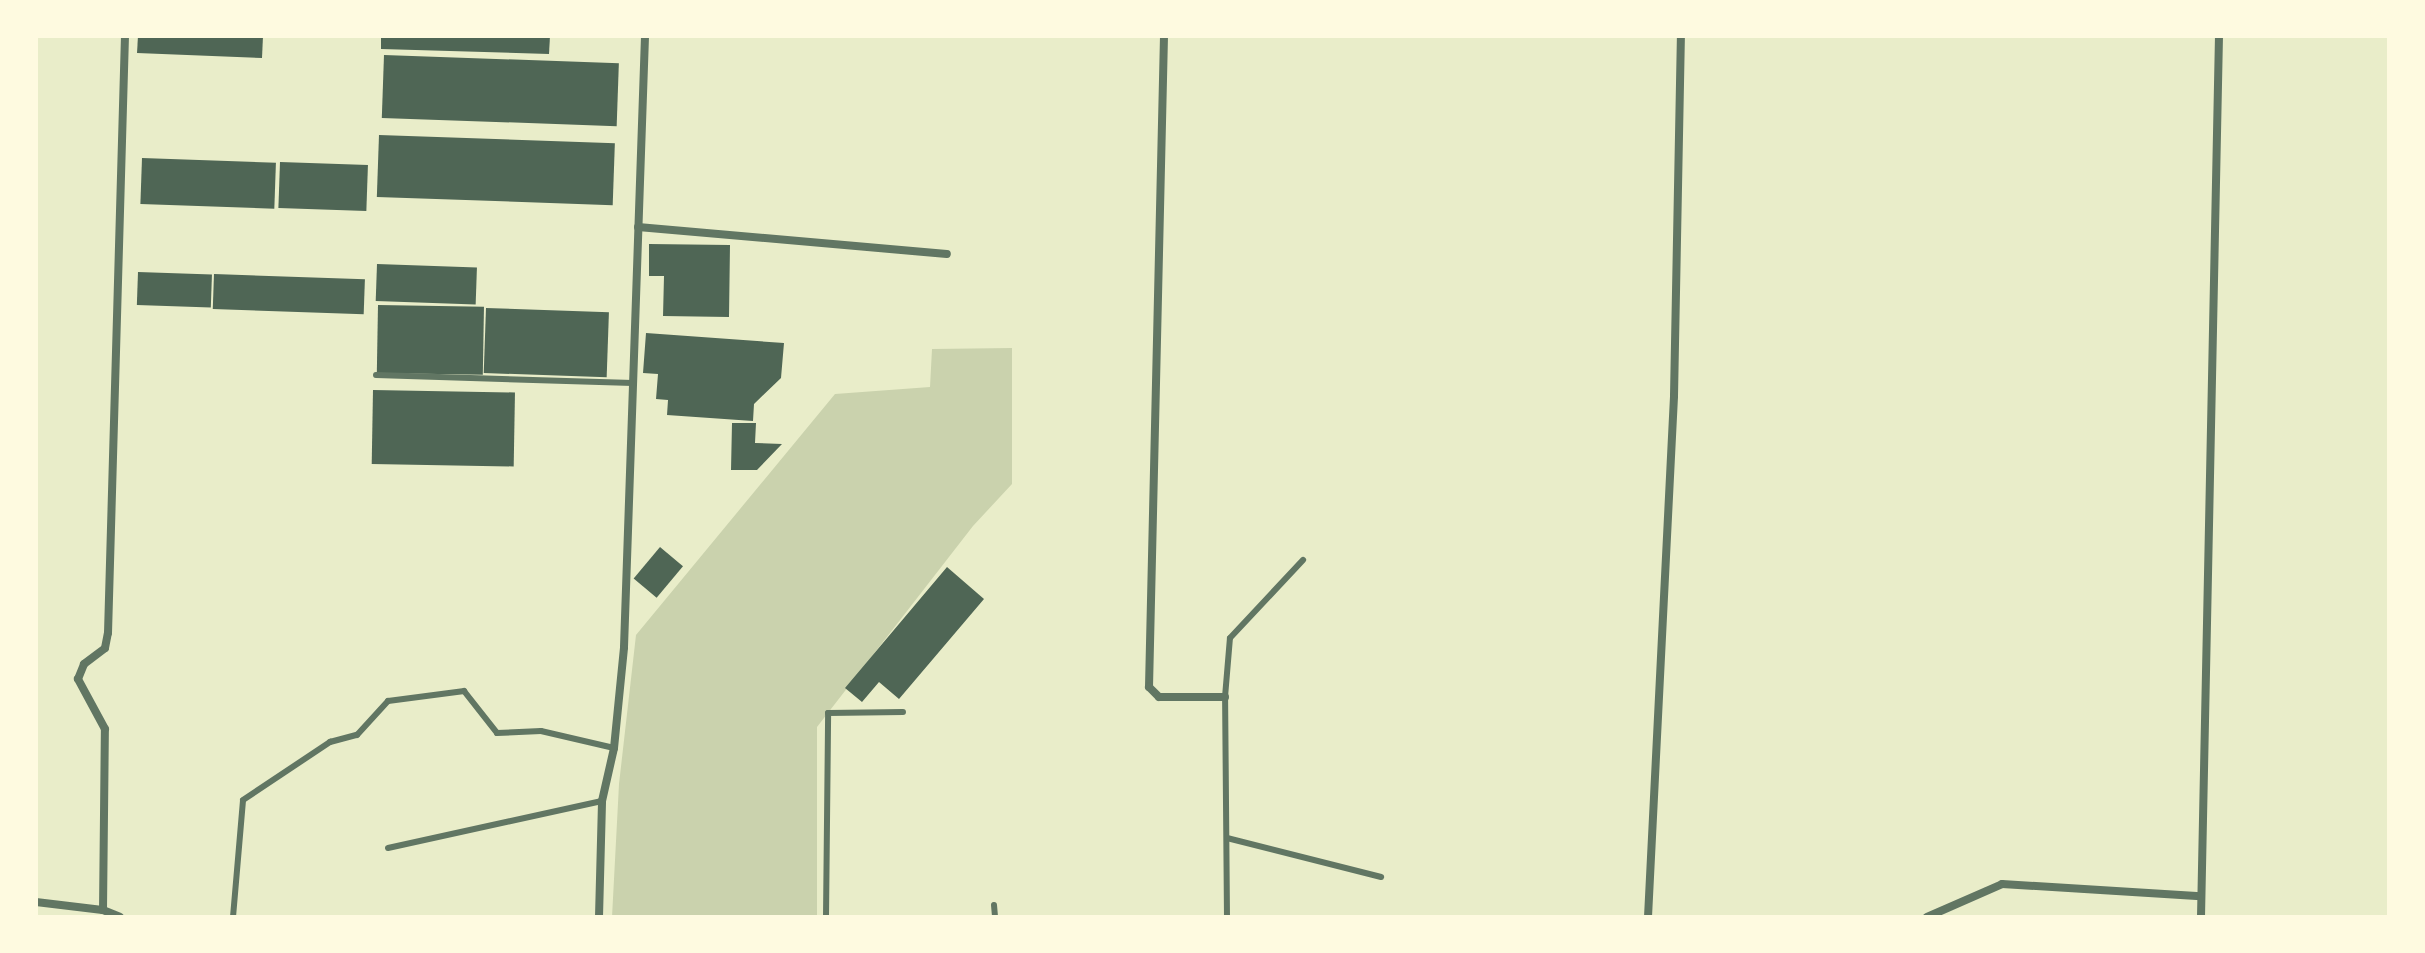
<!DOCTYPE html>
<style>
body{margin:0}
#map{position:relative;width:2425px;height:953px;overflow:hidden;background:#e9edc9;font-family:"Nunito Sans",sans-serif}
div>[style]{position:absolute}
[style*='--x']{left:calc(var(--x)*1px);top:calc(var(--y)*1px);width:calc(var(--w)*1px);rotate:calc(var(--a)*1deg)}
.green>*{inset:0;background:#cad2ad}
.building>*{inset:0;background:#4f6655;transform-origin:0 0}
.service>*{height:6px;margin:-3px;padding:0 3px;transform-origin:3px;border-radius:3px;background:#617663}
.minor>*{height:8px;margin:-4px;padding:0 4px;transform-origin:4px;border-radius:4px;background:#617663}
span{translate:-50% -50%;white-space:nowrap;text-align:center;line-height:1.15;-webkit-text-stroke:6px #fefae0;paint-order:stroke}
.frame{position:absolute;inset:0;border:38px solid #fefae0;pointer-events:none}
</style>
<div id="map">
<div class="green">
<div style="clip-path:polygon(1012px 348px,1012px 484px,973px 526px,817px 727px,817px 917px,612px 917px,619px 784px,636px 635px,835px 394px,930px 387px,932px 349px)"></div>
</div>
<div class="building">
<div style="clip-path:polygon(138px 36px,263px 36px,262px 58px,137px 53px)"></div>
<div style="clip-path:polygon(381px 36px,550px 36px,549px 54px,381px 49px)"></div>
<div style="left:384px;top:55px;width:235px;height:63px;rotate:2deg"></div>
<div style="left:379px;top:135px;width:236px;height:62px;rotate:2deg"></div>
<div style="left:142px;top:158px;width:134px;height:46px;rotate:2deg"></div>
<div style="left:280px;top:162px;width:88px;height:46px;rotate:2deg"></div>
<div style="clip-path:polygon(649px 244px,730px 245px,729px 317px,663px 316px,664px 276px,649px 276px)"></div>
<div style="left:377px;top:264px;width:100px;height:37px;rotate:2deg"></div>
<div style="left:138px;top:272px;width:74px;height:33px;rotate:2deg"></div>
<div style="left:214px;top:274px;width:151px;height:35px;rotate:2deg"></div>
<div style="left:378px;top:305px;width:106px;height:68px;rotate:1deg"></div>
<div style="left:486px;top:308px;width:123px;height:65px;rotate:2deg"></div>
<div style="clip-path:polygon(646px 333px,784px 343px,781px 378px,754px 404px,753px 421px,667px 415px,668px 400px,656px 399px,658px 374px,643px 373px)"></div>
<div style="left:373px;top:390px;width:142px;height:74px;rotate:1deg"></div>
<div style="clip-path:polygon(732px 423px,756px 423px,755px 443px,782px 444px,757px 470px,731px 470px)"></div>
<div style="left:660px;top:547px;width:30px;height:41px;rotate:40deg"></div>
<div style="clip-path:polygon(947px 567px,984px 599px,899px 699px,879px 682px,862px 702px,845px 688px)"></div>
</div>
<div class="service">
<div style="--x:376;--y:375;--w:257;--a:1.8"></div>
<div style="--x:1227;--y:838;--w:159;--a:14.2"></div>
<div style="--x:388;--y:848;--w:219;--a:-12.4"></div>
<div style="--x:994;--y:905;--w:12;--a:85"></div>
<div style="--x:233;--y:917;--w:117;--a:-85.1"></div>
<div style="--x:243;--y:800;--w:105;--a:-33.7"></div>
<div style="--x:330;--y:742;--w:28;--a:-15"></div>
<div style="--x:357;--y:735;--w:46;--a:-47.6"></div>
<div style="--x:388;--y:701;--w:77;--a:-7.5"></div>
<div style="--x:464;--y:691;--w:53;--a:51.8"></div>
<div style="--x:497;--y:733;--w:44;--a:-2.6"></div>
<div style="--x:541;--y:731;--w:75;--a:13.1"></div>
<div style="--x:826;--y:917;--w:204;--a:-89.4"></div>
<div style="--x:828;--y:713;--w:75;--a:-0.8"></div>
<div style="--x:1227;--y:917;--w:220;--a:-90.5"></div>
<div style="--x:1225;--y:697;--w:59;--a:-85.2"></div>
<div style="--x:1230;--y:638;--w:107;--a:-46.9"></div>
</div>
<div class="minor">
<div style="--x:1164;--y:36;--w:651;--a:91.32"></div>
<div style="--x:1149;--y:687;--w:14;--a:45"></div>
<div style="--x:1159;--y:697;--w:66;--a:0"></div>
<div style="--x:638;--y:227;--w:310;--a:5"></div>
<div style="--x:36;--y:902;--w:67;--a:6.8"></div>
<div style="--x:103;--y:910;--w:18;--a:22"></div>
<div style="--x:103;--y:910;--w:181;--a:-89.4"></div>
<div style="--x:105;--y:729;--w:57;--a:-118.4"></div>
<div style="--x:78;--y:679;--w:16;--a:-68"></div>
<div style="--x:84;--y:664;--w:26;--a:-37"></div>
<div style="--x:105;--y:648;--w:15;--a:-79"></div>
<div style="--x:108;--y:633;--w:597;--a:-88.37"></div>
<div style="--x:599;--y:917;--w:116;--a:-88.5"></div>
<div style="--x:602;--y:801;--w:54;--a:-77.2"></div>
<div style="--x:614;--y:748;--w:101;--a:-84.3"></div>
<div style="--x:624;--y:647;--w:611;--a:-88.03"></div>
<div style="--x:1648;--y:917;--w:522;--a:-87.14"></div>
<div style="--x:1674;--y:396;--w:360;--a:-88.9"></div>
<div style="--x:1927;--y:917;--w:82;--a:-23.7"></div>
<div style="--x:2002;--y:884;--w:199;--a:3.5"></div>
<div style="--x:2201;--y:917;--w:881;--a:-88.83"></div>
</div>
<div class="frame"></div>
</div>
